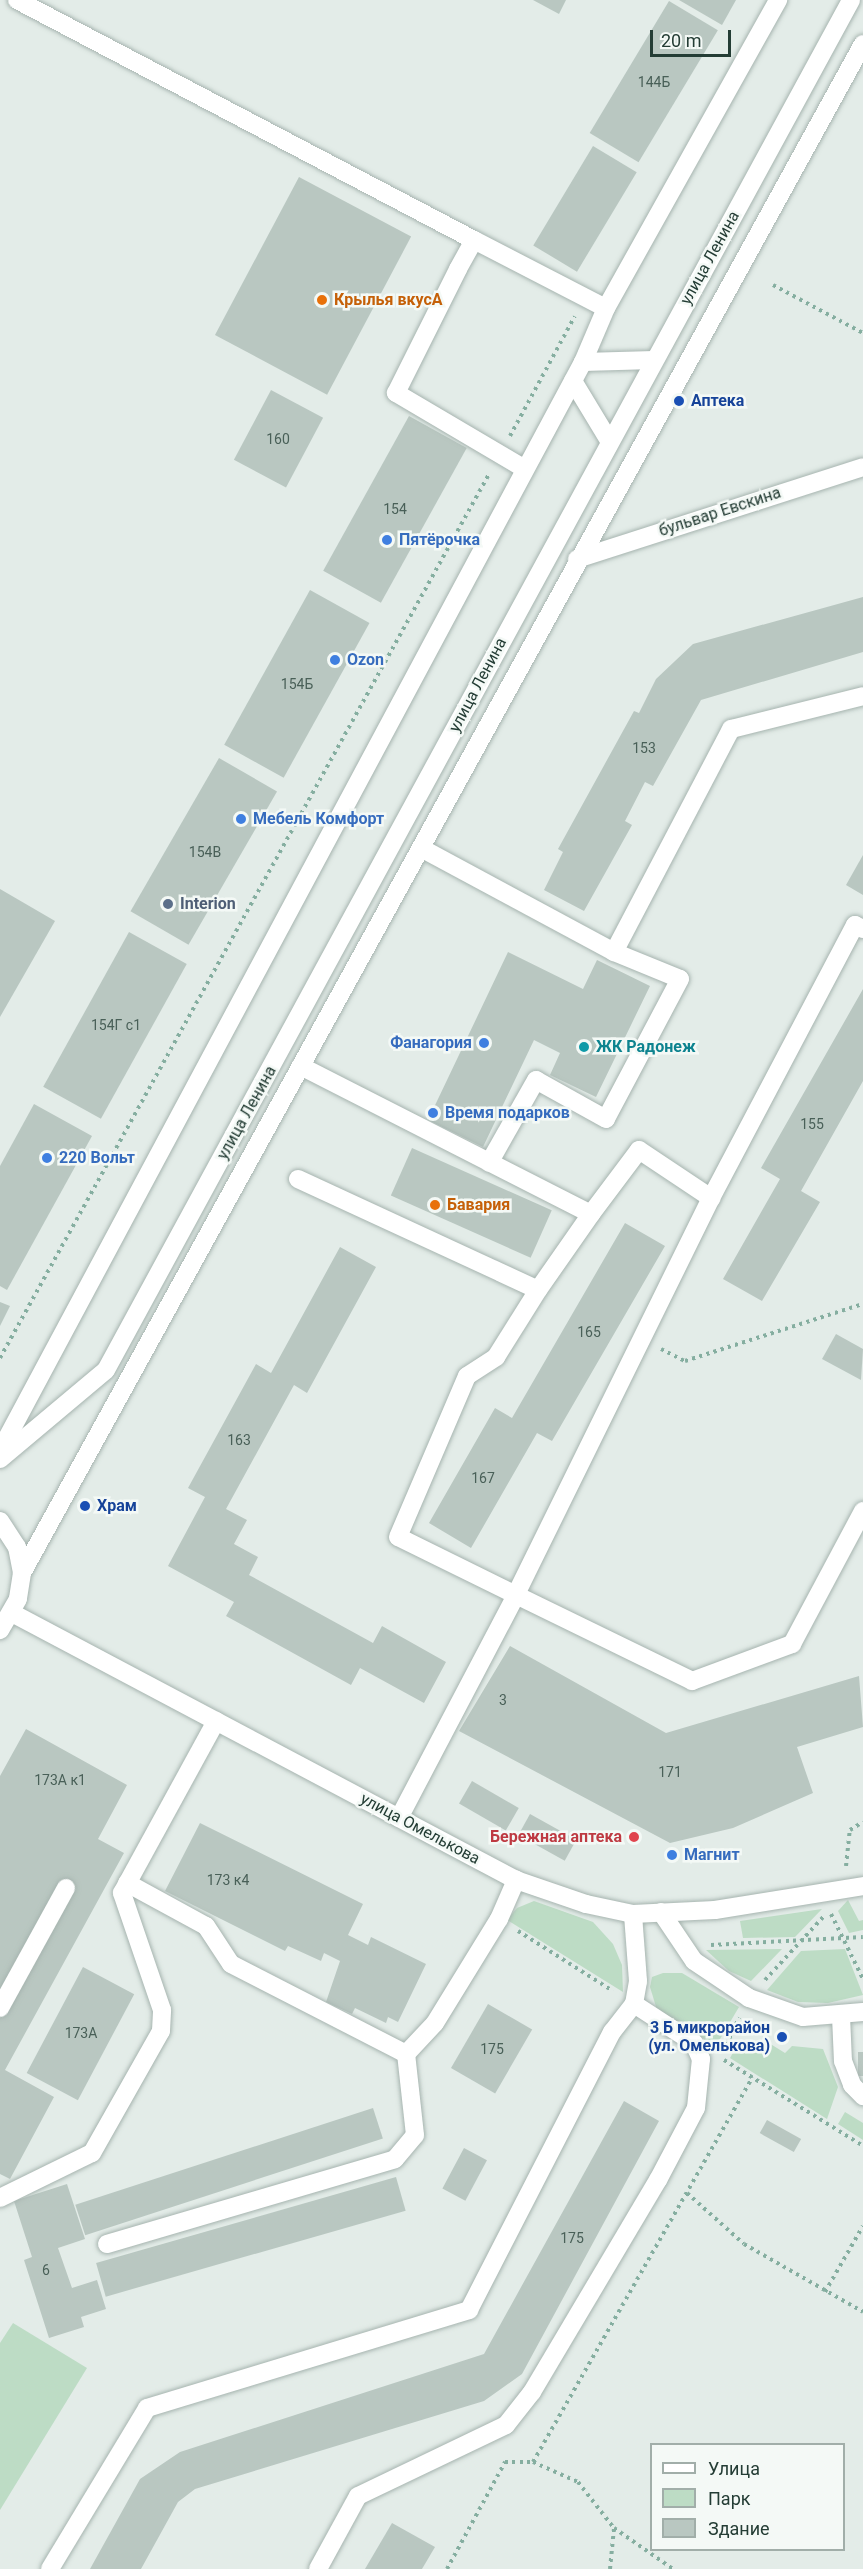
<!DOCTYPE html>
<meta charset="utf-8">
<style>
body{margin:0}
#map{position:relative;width:863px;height:2569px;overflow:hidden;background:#e3ece8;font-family:Roboto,sans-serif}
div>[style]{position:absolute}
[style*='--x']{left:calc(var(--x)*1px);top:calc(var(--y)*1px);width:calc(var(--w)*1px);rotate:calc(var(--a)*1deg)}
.green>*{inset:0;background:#bddcc5}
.building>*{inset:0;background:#b9c7c1;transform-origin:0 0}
.path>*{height:4px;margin-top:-2px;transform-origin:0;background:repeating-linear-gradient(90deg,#85aea0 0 3px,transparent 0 7.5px)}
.roads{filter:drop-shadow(0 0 2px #a6b4af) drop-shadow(0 0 2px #a6b4af)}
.minor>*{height:18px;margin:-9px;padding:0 9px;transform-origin:9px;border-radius:9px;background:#fff}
.dots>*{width:16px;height:16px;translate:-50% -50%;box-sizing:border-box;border:3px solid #f4f9f6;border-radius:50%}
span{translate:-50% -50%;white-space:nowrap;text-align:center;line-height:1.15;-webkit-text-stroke:5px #f4f9f6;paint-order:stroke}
.number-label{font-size:14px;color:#496058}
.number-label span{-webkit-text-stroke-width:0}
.street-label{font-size:16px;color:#243d35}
.food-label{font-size:16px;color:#c56008;font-weight:700}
.left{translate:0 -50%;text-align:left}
.transit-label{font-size:16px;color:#164399;font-weight:700}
.right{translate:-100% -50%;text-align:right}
.shop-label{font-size:16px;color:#366cbe;font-weight:700}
.service-label{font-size:16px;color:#4e5e75;font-weight:700}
.culture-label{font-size:16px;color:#0d838f;font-weight:700}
.health-label{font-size:16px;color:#be3a42;font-weight:700}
.legend{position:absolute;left:650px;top:2443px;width:195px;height:108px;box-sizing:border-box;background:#f4f9f6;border:2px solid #a1aea9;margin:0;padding:8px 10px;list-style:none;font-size:18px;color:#243d35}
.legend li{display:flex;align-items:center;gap:12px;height:30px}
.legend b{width:30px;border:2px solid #a1aea9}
.scale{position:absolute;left:650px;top:30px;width:81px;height:27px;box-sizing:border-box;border:3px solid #243d35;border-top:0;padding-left:8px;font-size:18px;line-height:21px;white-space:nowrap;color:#243d35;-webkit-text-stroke:4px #f4f9f6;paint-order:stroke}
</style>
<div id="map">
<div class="green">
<div style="clip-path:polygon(848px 1900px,859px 1921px,863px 1920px,863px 1930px,849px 1933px,838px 1911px)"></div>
<div style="clip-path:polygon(534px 1901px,593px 1922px,613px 1944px,622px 1965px,623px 1992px,507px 1920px,517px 1908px)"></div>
<div style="clip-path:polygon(822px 1909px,795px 1937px,743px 1938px,740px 1921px)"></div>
<div style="clip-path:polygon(782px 1949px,751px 1981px,729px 1971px,706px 1950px)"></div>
<div style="clip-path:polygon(845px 1949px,863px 1995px,828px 2003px,798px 2002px,767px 1990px,801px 1951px)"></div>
<div style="clip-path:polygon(663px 1973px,682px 1973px,739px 2007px,716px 2046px,657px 2010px,650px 1987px,652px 1977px)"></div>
<div style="clip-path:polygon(764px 2040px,785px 2053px,792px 2046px,823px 2049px,838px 2087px,827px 2119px,730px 2058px,739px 2042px,757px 2051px)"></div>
<div style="clip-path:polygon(845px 2112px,863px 2123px,863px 2140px,838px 2124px)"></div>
<div style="clip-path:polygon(13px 2323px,87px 2368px,0 2510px,0 2343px)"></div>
</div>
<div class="building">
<div style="clip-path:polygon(533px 0,566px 0,559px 14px)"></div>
<div style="clip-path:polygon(679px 0,736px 0,722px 25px)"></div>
<div style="left:669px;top:1px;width:57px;height:154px;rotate:31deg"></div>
<div style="left:593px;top:146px;width:51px;height:116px;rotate:31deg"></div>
<div style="left:299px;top:177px;width:127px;height:179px;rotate:28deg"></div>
<div style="left:271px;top:390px;width:59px;height:79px;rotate:28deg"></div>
<div style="left:409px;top:416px;width:66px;height:177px;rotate:29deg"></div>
<div style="left:310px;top:590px;width:68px;height:177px;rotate:29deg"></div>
<div style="clip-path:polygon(863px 597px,863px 652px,701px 700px,653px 786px,645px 782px,625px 821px,632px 825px,584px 911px,544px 890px,563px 852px,558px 849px,634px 711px,639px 713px,656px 679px,693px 644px)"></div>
<div style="left:219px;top:758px;width:67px;height:177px;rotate:30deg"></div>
<div style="clip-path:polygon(863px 855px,863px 895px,846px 885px)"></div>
<div style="clip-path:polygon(0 889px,55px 921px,0 1017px)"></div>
<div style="left:129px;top:932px;width:66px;height:177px;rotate:29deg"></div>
<div style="clip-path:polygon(508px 952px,583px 989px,597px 960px,650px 986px,596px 1097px,550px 1075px,560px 1053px,534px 1040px,483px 1147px,428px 1120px)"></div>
<div style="clip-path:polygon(863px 989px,863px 1081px,801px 1191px,820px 1202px,762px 1301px,723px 1279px,780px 1179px,761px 1168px)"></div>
<div style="clip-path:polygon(34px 1104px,92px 1136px,7px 1290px,0 1286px,0 1166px)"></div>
<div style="left:412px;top:1148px;width:153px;height:52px;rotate:24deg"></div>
<div style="clip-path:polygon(625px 1223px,665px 1246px,552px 1441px,537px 1433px,471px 1548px,429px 1523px,495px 1408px,512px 1418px)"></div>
<div style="clip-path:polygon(340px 1247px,376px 1267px,307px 1393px,294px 1385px,226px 1509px,247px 1520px,234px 1544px,258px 1557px,249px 1575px,373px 1643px,382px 1626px,446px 1662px,424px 1703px,360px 1668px,351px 1685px,226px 1616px,234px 1602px,168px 1566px,205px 1497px,188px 1488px,256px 1364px,271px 1373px)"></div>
<div style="clip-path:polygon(0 1302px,10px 1306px,0 1326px)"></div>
<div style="clip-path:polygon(836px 1334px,863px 1349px,861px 1380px,822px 1359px)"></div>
<div style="clip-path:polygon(510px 1646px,666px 1733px,859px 1676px,863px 1727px,797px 1747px,813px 1793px,733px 1828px,670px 1843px,459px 1731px)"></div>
<div style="clip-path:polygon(26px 1729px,127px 1785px,98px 1839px,124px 1853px,5px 2070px,54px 2097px,10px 2179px,0 2174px,0 1776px)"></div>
<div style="left:472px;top:1781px;width:54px;height:26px;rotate:30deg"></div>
<div style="left:530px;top:1814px;width:53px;height:24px;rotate:29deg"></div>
<div style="clip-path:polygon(200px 1823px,363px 1904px,348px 1935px,368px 1945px,371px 1937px,426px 1964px,398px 2022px,388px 2017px,386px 2023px,355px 2008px,352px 2014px,326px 2002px,340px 1961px,324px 1953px,321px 1961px,288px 1946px,285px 1951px,165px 1891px)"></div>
<div style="left:83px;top:1967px;width:58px;height:120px;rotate:28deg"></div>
<div style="left:488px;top:2004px;width:51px;height:74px;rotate:30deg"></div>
<div style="left:858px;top:2052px;width:5px;height:24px"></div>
<div style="clip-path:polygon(624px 2101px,659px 2121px,522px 2374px,484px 2401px,195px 2489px,178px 2502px,141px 2569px,90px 2569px,140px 2479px,180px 2452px,484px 2354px)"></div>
<div style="left:373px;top:2108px;width:32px;height:313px;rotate:72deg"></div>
<div style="left:767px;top:2120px;width:39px;height:15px;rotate:29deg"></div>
<div style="left:464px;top:2148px;width:26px;height:46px;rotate:28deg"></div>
<div style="left:396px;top:2177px;width:35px;height:312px;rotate:74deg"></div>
<div style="clip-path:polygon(67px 2184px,85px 2239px,58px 2248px,72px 2288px,97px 2280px,106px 2309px,81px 2317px,84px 2327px,49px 2338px,24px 2260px,32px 2257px,14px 2201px)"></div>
<div style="clip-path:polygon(392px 2523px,435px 2547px,422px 2569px,365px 2569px)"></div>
</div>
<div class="path">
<div style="--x:773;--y:285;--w:102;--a:28.1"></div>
<div style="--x:510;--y:436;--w:136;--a:-61.6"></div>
<div style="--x:661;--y:1349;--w:27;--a:27"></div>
<div style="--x:685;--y:1361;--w:187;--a:-17.8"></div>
<div style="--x:0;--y:1358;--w:1010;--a:-61.05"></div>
<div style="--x:846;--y:1866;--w:36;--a:-84"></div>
<div style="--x:850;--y:1830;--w:15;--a:-32"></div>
<div style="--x:831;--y:1914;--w:72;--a:63.8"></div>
<div style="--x:518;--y:1931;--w:112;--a:32.3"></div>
<div style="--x:711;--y:1945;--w:152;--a:-3"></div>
<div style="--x:765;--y:1980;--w:88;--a:-47.3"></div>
<div style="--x:723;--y:2052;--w:38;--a:-65"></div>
<div style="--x:724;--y:2060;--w:163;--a:31.7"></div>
<div style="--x:687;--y:2193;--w:76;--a:41.8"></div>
<div style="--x:744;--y:2244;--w:137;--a:29.7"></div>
<div style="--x:825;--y:2292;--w:76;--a:-60.1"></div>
<div style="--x:533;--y:2462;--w:49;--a:24"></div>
<div style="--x:578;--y:2482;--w:58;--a:52"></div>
<div style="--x:614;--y:2528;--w:72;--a:34.8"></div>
<div style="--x:447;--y:2569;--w:122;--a:-61.5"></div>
<div style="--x:505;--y:2462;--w:28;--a:0"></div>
<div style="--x:533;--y:2462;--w:443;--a:-60.3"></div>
<div style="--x:610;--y:2569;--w:41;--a:-84.4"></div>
</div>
<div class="roads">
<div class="minor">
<div style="--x:17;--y:0;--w:516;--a:27.71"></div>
<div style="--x:583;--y:362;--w:71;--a:-1.6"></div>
<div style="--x:573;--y:381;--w:71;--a:58.8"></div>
<div style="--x:525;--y:469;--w:150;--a:-149.5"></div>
<div style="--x:396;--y:393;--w:139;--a:-63.4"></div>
<div style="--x:458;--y:269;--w:33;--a:-61"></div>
<div style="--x:474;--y:240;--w:148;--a:27.3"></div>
<div style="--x:577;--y:559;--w:300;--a:-17.8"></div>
<div style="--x:421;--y:848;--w:219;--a:28.3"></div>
<div style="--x:614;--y:952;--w:71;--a:22.2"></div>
<div style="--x:680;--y:979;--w:158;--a:117.9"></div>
<div style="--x:606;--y:1119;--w:80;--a:-150.9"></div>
<div style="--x:536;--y:1080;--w:95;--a:119.5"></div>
<div style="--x:863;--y:929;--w:9;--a:-153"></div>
<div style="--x:855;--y:925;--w:309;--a:117.8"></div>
<div style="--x:711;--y:1198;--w:442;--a:116.2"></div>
<div style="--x:516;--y:1595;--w:196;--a:26"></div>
<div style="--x:692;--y:1681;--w:107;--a:-20.3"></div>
<div style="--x:792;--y:1644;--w:151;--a:-61.9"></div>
<div style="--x:614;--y:952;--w:252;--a:-62.3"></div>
<div style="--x:731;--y:729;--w:136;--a:-14"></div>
<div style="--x:298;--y:1179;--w:264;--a:24.8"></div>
<div style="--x:538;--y:1290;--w:93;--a:-55.1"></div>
<div style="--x:591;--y:1214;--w:326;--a:-153"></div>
<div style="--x:591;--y:1214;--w:80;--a:-53.1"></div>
<div style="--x:639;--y:1150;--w:87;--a:33.7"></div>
<div style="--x:0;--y:1451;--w:1235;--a:-61.84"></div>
<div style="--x:583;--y:362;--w:59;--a:-66.9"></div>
<div style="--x:606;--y:308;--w:353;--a:-60.8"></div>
<div style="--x:0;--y:1459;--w:138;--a:-40"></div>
<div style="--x:106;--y:1370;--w:1559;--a:-61.46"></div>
<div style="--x:0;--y:1521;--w:31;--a:57"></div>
<div style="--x:17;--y:1547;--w:26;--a:79"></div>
<div style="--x:22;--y:1573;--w:26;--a:99"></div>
<div style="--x:18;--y:1599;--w:36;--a:120"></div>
<div style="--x:22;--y:1573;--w:1745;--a:-61.19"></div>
<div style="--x:12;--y:1613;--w:570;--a:27.91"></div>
<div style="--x:516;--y:1880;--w:74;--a:18.9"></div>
<div style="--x:586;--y:1904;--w:48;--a:12"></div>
<div style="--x:633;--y:1914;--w:82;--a:-2.8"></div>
<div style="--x:715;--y:1910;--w:150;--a:-9.2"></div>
<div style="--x:399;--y:1818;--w:252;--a:-62.3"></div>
<div style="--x:516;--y:1595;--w:131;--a:-153.8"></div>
<div style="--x:398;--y:1537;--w:175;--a:-66.8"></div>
<div style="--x:467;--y:1376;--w:35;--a:-33"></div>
<div style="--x:496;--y:1357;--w:79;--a:-57.9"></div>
<div style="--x:127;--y:1883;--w:90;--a:28.6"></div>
<div style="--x:206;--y:1926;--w:45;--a:56.7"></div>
<div style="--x:231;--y:1964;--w:197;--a:27.2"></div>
<div style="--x:406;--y:2054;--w:42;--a:-46.9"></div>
<div style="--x:435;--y:2023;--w:122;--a:-58.4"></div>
<div style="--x:499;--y:1919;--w:43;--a:-66.4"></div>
<div style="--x:661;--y:1912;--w:59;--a:56"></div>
<div style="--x:694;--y:1961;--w:66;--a:33.9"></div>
<div style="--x:749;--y:1998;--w:57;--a:19.4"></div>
<div style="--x:803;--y:2017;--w:60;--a:-4.8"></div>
<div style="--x:0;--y:2008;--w:137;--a:-61.2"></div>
<div style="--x:841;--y:2016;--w:45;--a:87.5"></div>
<div style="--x:843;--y:2061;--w:26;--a:69"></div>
<div style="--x:852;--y:2085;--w:16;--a:45"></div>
<div style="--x:0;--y:2198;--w:102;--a:-26.1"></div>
<div style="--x:92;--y:2153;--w:140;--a:-60.5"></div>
<div style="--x:161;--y:2031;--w:21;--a:-87"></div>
<div style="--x:162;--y:2010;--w:124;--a:-108.9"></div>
<div style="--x:122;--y:1893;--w:196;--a:-61.3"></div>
<div style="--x:107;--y:2244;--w:300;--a:-16.4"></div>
<div style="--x:395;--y:2159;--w:31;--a:-50"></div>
<div style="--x:415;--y:2135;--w:81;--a:-96.3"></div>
<div style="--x:50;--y:2569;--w:188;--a:-58.9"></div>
<div style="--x:147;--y:2408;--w:337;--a:-16.9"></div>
<div style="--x:469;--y:2310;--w:313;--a:-62.8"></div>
<div style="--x:612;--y:2032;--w:36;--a:-52"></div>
<div style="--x:634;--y:2004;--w:23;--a:-80"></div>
<div style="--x:638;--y:1981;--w:67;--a:-94.3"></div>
<div style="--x:318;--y:2569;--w:83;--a:-61.3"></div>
<div style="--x:358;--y:2496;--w:164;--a:-25.6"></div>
<div style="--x:506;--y:2425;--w:42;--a:-51.8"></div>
<div style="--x:532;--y:2392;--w:247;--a:-59.3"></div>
<div style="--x:658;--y:2180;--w:81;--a:-62.2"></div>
<div style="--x:696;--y:2108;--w:49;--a:-84.2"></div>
<div style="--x:701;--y:2059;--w:17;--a:-114"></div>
<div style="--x:694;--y:2043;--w:72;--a:-147"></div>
</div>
</div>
<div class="dots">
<div style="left:322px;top:300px;background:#e8710a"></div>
<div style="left:679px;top:401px;background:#1a4fb4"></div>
<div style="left:387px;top:540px;background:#3f7fe0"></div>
<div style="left:335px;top:660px;background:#3f7fe0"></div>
<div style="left:241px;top:819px;background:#3f7fe0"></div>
<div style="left:168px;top:904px;background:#5c6f8a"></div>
<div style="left:484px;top:1043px;background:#3f7fe0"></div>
<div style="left:584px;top:1047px;background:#0f9aa8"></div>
<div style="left:433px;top:1113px;background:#3f7fe0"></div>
<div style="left:47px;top:1158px;background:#3f7fe0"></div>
<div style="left:435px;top:1205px;background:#e8710a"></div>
<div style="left:85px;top:1506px;background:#1a4fb4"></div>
<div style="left:634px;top:1837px;background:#e0444e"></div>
<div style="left:672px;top:1855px;background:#3f7fe0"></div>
<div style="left:782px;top:2037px;background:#1a4fb4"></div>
</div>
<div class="number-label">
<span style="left:654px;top:82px">144Б</span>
<span style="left:278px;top:439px">160</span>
<span style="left:395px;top:509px">154</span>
<span style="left:297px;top:684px">154Б</span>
<span style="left:644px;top:748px">153</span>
<span style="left:205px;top:852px">154В</span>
<span style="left:116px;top:1025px">154Г с1</span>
<span style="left:812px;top:1124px">155</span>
<span style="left:589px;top:1332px">165</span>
<span style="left:239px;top:1440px">163</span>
<span style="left:483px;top:1478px">167</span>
<span style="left:503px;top:1700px">3</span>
<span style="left:670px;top:1772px">171</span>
<span style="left:60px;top:1780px">173А к1</span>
<span style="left:228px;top:1880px">173 к4</span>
<span style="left:81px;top:2033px">173А</span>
<span style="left:492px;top:2049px">175</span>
<span style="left:572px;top:2238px">175</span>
<span style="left:46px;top:2270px">6</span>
</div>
<div class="street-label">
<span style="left:710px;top:258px;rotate:-61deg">улица Ленина</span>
<span style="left:720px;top:512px;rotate:-18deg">бульвар Евскина</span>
<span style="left:478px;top:685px;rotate:-62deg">улица Ленина</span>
<span style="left:247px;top:1113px;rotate:-61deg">улица Ленина</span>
<span style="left:420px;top:1829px;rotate:28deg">улица Омелькова</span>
</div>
<div class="food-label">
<span class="left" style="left:334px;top:300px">Крылья вкусА</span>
<span class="left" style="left:447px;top:1205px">Бавария</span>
</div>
<div class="transit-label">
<span class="left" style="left:691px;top:401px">Аптека</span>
<span class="left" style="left:97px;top:1506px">Храм</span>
<span class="right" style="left:770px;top:2037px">3 Б микрорайон<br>(ул. Омелькова)</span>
</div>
<div class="shop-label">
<span class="left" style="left:399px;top:540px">Пятёрочка</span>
<span class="left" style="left:347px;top:660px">Ozon</span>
<span class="left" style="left:253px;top:819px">Мебель Комфорт</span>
<span class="right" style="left:472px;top:1043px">Фанагория</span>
<span class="left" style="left:445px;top:1113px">Время подарков</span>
<span class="left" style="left:59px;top:1158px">220 Вольт</span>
<span class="left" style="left:684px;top:1855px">Магнит</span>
</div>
<div class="service-label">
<span class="left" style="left:180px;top:904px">Interion</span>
</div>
<div class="culture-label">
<span class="left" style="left:596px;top:1047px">ЖК Радонеж</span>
</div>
<div class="health-label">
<span class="right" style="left:622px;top:1837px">Бережная аптека</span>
</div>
<ul class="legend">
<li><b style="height:8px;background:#fff"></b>Улица</li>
<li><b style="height:16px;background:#bddcc5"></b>Парк</li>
<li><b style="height:16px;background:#b9c7c1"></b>Здание</li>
</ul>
<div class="scale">20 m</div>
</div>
